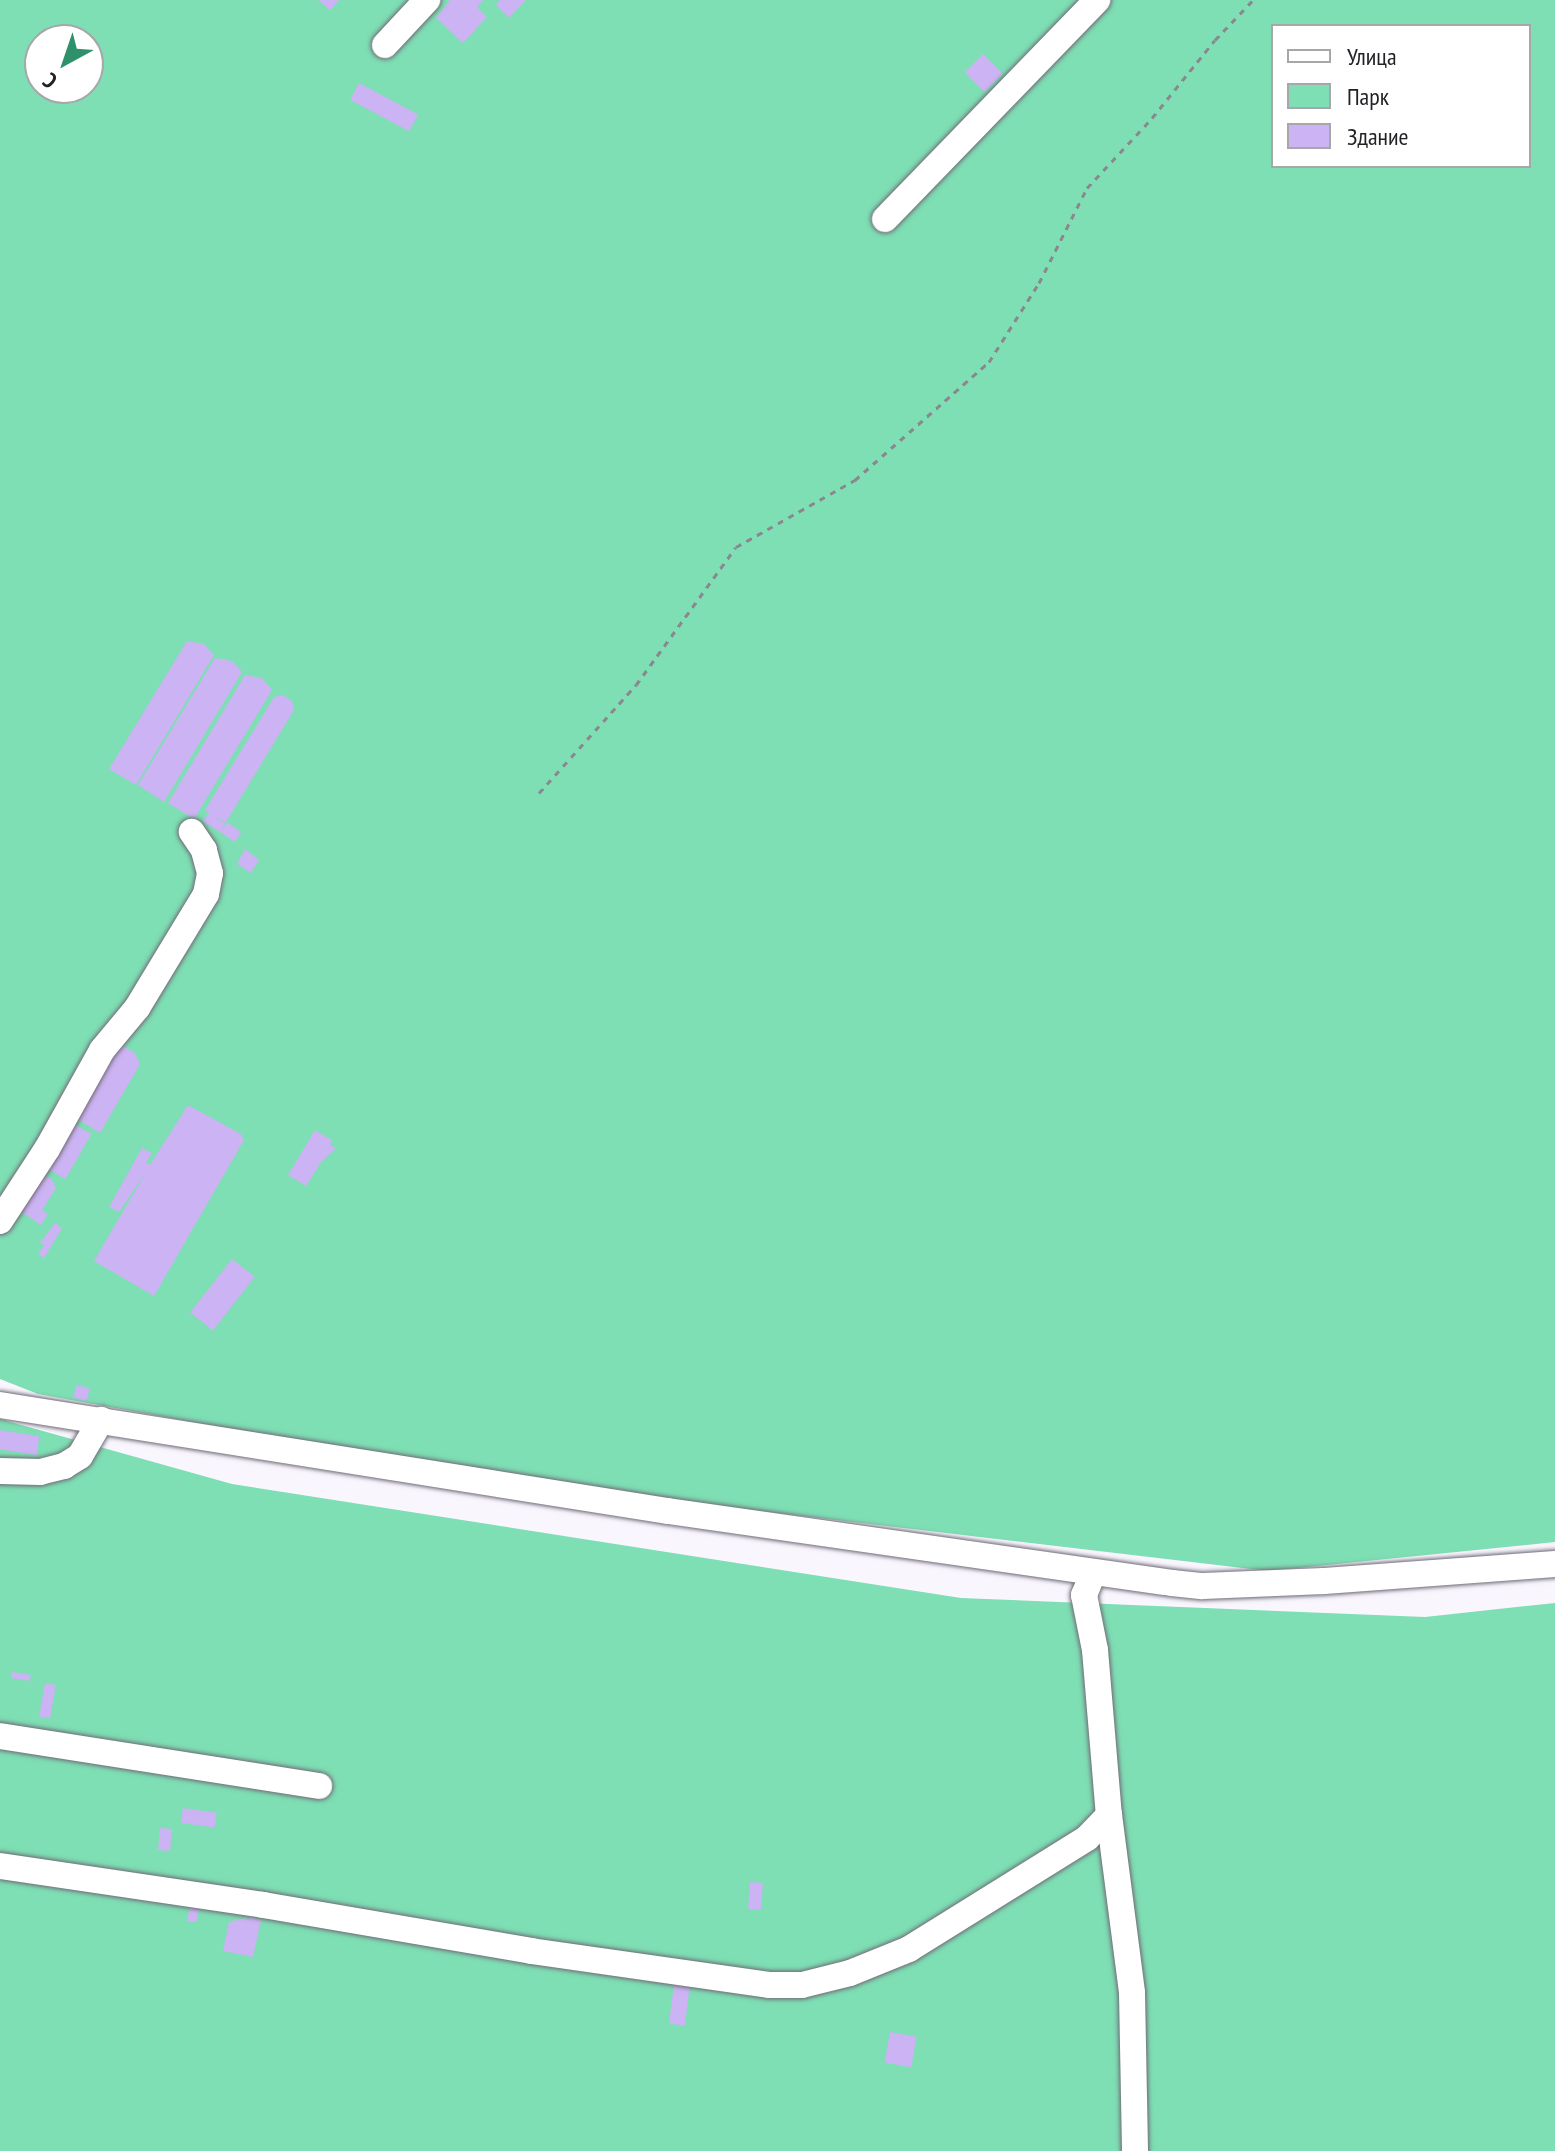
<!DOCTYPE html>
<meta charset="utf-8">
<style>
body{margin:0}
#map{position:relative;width:1555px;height:2151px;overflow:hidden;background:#f9f6fe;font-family:"PT Sans Narrow",sans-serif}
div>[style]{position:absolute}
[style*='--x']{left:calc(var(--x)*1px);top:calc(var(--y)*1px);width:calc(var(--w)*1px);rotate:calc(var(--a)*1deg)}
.green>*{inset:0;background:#7edeb4}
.building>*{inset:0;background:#ccb3f3;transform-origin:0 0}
.path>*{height:3px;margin-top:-1.5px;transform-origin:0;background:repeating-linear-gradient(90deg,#8a878e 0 6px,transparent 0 12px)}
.roads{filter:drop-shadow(0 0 2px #706b77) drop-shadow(0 0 2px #706b77)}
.minor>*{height:26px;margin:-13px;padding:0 13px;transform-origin:13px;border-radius:13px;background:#fff}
span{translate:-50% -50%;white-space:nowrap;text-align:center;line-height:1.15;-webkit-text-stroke:6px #fff;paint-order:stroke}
.legend{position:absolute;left:1271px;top:24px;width:260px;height:144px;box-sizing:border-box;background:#fff;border:2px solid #a7a6a8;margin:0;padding:10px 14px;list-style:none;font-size:24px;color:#232126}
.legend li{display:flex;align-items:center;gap:16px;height:40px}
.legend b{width:40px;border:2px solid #a7a6a8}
.north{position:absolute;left:24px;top:24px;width:80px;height:80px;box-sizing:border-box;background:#fff;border:2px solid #a7a6a8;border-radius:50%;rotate:220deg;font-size:22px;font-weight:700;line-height:32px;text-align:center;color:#232126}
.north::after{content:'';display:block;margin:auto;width:28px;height:36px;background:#2e916b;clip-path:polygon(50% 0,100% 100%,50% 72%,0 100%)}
</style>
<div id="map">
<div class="green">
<div style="clip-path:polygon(evenodd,0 0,1555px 0,1555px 1542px,1268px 1571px,692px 1503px,353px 1451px,38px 1394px,0 1379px,0 0,1273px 26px,1529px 26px,1529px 166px,1273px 166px,1273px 26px,0 0,40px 40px,88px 40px,88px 88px,40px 88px,40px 40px)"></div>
<div style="clip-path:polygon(0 1419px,232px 1484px,961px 1598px,1425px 1617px,1555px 1603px,1555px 2151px,0 2151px)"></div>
</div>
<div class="building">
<div style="clip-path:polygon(318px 0,339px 0,330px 10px)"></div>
<div style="clip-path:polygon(450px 0,483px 0,477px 7px,487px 17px,463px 43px,436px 18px)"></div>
<div style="clip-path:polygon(500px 0,526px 0,509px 18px,496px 5px)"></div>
<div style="left:983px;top:54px;width:28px;height:26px;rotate:45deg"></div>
<div style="left:359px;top:83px;width:67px;height:19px;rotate:28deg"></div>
<div style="clip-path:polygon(187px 641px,204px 644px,214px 655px,136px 785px,109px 769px)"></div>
<div style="clip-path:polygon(215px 658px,232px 661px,242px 672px,164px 802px,138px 785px)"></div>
<div style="clip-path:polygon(245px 675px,262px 678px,272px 690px,194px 819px,168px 803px)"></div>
<div style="clip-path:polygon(283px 695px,292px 701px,294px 710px,226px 822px,215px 817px,225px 823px,222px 830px,227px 822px,241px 832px,235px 842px,203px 821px,209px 812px,205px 810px,274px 697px)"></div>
<div style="clip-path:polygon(245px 849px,259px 860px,251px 873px,237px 864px)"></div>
<div style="clip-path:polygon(121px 1045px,135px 1053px,140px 1064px,100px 1133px,74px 1117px,115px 1046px)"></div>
<div style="clip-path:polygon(188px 1105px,241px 1134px,244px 1140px,154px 1296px,94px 1261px,146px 1172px,119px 1212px,109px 1207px,142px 1148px,152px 1153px,146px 1163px,150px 1165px)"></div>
<div style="left:74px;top:1124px;width:20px;height:52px;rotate:30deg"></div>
<div style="clip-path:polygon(315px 1130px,333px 1141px,330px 1145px,336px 1148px,321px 1162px,306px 1186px,288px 1175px)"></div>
<div style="clip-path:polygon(42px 1178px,51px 1178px,56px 1188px,42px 1210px,48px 1214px,41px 1225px,20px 1211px)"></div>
<div style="clip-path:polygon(55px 1223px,62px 1228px,44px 1258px,38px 1254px,44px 1245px,40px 1243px)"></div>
<div style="left:232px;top:1259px;width:29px;height:68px;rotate:38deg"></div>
<div style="left:76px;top:1385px;width:14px;height:13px;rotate:12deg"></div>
<div style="left:0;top:1430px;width:40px;height:19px;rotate:9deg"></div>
<div style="left:12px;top:1672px;width:19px;height:6px;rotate:9deg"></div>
<div style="left:45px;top:1683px;width:11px;height:34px;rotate:10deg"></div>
<div style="left:183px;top:1808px;width:34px;height:15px;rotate:8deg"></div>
<div style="left:160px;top:1828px;width:12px;height:22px;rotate:5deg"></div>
<div style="left:750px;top:1882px;width:13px;height:27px;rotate:4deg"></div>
<div style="clip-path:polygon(190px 1906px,199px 1908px,197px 1922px,187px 1921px)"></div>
<div style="clip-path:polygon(250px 1917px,261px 1920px,253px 1957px,223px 1951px,229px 1922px,245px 1918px,250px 1921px)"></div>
<div style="left:675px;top:1975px;width:16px;height:49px;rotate:7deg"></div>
<div style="left:890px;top:2032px;width:27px;height:31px;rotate:10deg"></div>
</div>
<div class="path">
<div style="--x:539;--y:793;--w:145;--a:-48.1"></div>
<div style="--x:636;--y:685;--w:170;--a:-54.1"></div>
<div style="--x:736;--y:547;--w:137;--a:-29.4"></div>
<div style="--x:855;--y:480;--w:179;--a:-41.4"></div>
<div style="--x:989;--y:362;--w:93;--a:-57.7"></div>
<div style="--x:1039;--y:283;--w:106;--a:-63.2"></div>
<div style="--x:1087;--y:188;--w:96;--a:-47.1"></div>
<div style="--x:1152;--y:118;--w:100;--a:-51.1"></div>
<div style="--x:1215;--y:40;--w:55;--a:-46.5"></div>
</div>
<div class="roads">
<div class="minor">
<div style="--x:385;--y:45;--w:62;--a:-47"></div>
<div style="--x:885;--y:219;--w:305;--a:-45.9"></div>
<div style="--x:0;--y:1221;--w:86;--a:-56.9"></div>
<div style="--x:47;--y:1149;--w:113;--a:-60.9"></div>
<div style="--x:102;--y:1050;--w:55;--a:-50.2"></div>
<div style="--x:137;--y:1008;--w:133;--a:-58.8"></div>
<div style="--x:206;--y:894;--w:21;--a:-79"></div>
<div style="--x:210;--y:873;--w:24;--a:-105"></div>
<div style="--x:204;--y:850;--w:22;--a:-124"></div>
<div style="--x:0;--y:1405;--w:676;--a:9.02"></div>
<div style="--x:668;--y:1511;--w:509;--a:8.13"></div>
<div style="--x:1172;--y:1583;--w:31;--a:6"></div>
<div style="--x:1203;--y:1586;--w:121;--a:-2.4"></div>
<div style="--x:1324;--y:1581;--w:232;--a:-4.2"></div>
<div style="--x:0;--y:1471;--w:40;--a:1.4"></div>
<div style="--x:40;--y:1472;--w:25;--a:-14"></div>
<div style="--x:64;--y:1466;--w:19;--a:-32"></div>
<div style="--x:80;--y:1456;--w:42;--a:-59.7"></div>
<div style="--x:1093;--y:1573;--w:24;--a:112"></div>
<div style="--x:1084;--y:1595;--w:56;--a:78.7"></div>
<div style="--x:1095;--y:1650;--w:166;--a:85.2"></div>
<div style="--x:1109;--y:1815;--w:179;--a:82.6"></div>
<div style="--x:1132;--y:1993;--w:158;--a:88.9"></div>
<div style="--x:0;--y:1736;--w:323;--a:8.9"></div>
<div style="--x:0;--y:1866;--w:266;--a:8.4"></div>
<div style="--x:263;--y:1905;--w:272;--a:9.7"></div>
<div style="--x:531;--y:1951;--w:240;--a:8.1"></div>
<div style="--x:769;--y:1985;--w:33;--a:0"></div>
<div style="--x:802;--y:1985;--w:49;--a:-14"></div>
<div style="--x:850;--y:1973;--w:64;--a:-22.1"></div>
<div style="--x:909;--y:1949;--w:210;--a:-31.9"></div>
<div style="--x:1087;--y:1838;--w:32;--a:-46"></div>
</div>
</div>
<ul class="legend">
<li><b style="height:10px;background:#fff"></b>Улица</li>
<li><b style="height:22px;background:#7edeb4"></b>Парк</li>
<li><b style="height:22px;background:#ccb3f3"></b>Здание</li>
</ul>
<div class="north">С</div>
</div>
